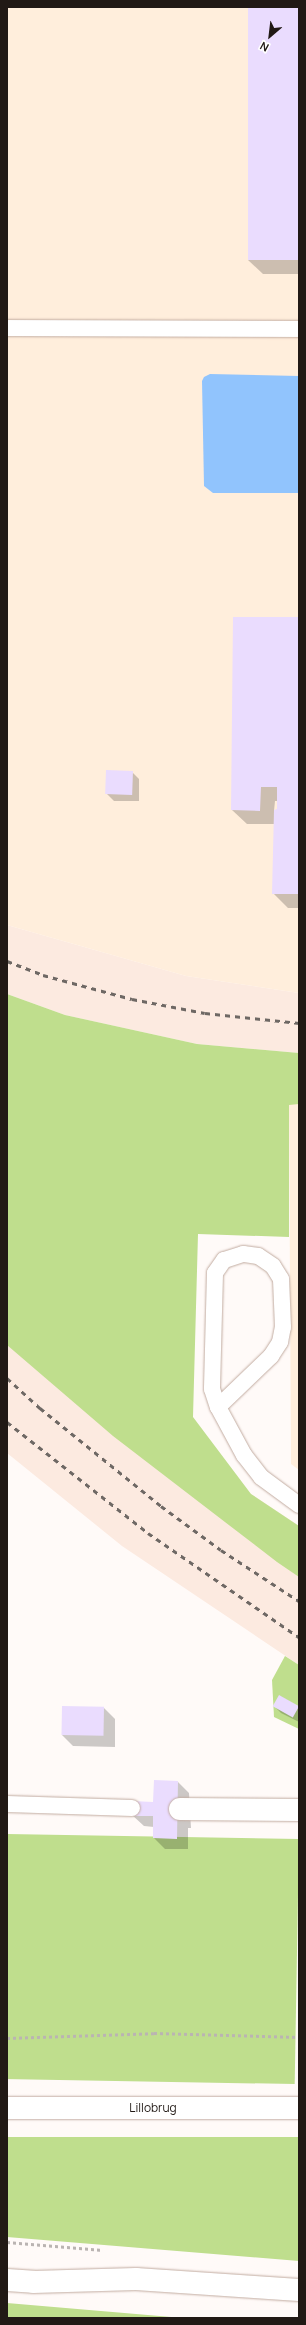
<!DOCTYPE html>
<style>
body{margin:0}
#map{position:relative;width:306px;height:2325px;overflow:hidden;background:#fffaf8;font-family:Manrope,sans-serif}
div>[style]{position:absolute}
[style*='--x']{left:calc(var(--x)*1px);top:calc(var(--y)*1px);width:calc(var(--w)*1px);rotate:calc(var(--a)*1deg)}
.built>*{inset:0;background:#fceae0}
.industrial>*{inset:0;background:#ffeedc}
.green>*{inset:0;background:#bfde8d;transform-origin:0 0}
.water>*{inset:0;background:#91c4fd}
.shadow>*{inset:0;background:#0003}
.building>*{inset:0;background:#eadcfe;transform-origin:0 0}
.path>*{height:2.5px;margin-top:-1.25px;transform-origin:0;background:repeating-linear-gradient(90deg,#bab4b2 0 3px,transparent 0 6px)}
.roads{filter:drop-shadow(0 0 1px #c2aca1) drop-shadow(0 0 1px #c2aca1)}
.lane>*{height:16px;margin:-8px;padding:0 8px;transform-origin:8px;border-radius:8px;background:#fff}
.street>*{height:22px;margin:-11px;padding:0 11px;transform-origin:11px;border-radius:11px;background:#fff}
.secondary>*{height:22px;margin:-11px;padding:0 11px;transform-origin:11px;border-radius:11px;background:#fff}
.highway>*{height:22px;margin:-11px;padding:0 11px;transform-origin:11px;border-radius:11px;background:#fff}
.rail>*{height:3px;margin-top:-1.5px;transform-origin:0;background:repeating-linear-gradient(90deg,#6e6864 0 5px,transparent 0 10px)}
span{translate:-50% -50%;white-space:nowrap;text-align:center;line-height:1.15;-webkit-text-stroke:4px #fff;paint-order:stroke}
.street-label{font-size:12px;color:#211915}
.frame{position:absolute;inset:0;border:8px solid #211915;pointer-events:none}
.north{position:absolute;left:250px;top:16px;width:40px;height:40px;-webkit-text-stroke:3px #fff;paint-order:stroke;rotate:208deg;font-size:11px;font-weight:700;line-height:16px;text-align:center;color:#211915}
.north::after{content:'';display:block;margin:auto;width:14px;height:18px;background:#211915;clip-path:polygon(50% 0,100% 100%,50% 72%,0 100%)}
</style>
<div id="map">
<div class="built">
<div style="clip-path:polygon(7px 925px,186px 976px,299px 993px,299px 1053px,197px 1044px,65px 1015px,7px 994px)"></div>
<div style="clip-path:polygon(7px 1294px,251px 1494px,299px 1526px,299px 1665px,122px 1546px,7px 1453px)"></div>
</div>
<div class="industrial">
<div style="clip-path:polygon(7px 7px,299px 7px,299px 993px,186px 976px,7px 925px)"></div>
<div style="clip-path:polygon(289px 1104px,299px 1104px,299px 1470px,291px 1464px)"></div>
</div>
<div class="green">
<div style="clip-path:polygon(7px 994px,65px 1015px,197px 1044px,299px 1053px,299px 1104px,289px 1105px,289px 1237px,198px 1234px,193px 1417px,251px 1494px,299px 1526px,299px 1577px,277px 1562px,113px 1436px,7px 1345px)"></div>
<div style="clip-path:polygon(285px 1656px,299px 1665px,299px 1729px,274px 1717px,272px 1680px)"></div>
<div style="left:7px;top:1834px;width:292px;height:245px;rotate:1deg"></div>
<div style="clip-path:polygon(7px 2137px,299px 2137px,299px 2261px,7px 2237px)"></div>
<div style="clip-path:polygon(7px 2303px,183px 2318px,7px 2318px)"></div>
</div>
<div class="water">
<div style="clip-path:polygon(210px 374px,299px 376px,299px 493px,213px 493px,204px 486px,202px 381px,204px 377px)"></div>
</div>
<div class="shadow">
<div style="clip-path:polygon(249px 7px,299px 7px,299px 274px,263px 274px,248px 260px)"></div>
<div style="clip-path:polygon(evenodd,299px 618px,299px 908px,288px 908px,273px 893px,275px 824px,247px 824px,232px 810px,299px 618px,275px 801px,278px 801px,278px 810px,274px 811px,275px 801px)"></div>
<div style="clip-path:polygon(107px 771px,132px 772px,139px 779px,139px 801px,114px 801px,107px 794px)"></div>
<div style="clip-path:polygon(280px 1696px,299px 1707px,299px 1722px,281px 1713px,274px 1706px)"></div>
<div style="clip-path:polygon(63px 1707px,104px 1708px,115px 1719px,115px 1747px,73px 1746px,62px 1735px)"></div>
<div style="clip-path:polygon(178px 1782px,189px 1793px,191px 1828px,188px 1828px,188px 1849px,165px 1849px,154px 1838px,154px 1827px,144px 1826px,132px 1815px,154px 1803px)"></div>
</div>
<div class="building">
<div style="left:248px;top:7px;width:51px;height:253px"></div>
<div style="clip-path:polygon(233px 617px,299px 617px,299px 894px,272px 894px,274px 810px,277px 809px,277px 787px,261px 787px,260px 811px,231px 810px)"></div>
<div style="left:106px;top:770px;width:27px;height:24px;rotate:2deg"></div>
<div style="left:279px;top:1695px;width:23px;height:13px;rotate:29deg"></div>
<div style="left:62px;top:1706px;width:42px;height:29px;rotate:1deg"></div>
<div style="clip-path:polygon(154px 1780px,178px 1781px,177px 1839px,153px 1838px,153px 1816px,131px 1816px,132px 1801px,153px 1802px)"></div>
</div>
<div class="path">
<div style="--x:7;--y:2038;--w:147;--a:-1.9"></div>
<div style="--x:154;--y:2033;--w:145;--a:1.6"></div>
<div style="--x:7;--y:2242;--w:96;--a:4.8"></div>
</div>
<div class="roads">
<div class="lane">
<div style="--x:7;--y:328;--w:292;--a:0.2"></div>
<div style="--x:218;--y:1407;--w:74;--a:-43.9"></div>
<div style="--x:271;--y:1356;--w:17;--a:-57"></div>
<div style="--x:280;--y:1342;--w:15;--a:-79"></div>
<div style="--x:283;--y:1327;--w:48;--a:-92.4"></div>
<div style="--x:281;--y:1279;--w:15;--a:-122"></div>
<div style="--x:273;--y:1266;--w:18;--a:-146"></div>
<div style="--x:258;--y:1256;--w:15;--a:-172"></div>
<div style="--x:243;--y:1254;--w:20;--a:162"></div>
<div style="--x:224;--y:1260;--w:16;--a:125"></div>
<div style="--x:215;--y:1273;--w:116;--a:91.5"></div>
<div style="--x:212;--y:1389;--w:19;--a:72"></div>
<div style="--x:218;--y:1407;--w:55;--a:61.6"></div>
<div style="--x:244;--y:1455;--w:28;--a:52"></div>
<div style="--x:261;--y:1477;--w:47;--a:36.4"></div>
<div style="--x:7;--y:1804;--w:125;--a:1.8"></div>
</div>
<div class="street">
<div style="--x:180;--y:1809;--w:119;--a:0.5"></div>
</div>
<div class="secondary">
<div style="--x:7;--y:2108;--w:292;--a:0"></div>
</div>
<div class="highway">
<div style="--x:7;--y:2280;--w:26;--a:4"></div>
<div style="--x:33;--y:2282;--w:103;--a:-1.7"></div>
<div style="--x:136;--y:2279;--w:163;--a:3.9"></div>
</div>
</div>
<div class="rail">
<div style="--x:7;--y:961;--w:39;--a:21"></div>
<div style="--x:43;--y:975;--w:92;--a:15.1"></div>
<div style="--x:132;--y:999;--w:74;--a:10.9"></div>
<div style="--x:205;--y:1013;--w:95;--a:6.1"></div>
<div style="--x:7;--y:1378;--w:45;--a:42.3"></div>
<div style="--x:40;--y:1408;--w:156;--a:39"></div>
<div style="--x:161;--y:1506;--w:74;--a:36.3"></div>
<div style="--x:221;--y:1550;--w:93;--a:33.2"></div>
<div style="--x:7;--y:1422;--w:179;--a:38.2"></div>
<div style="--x:148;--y:1533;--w:183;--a:34.6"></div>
</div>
<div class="street-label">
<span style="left:153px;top:2108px">Lillobrug</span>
</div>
<div class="frame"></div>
<div class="north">N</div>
</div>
